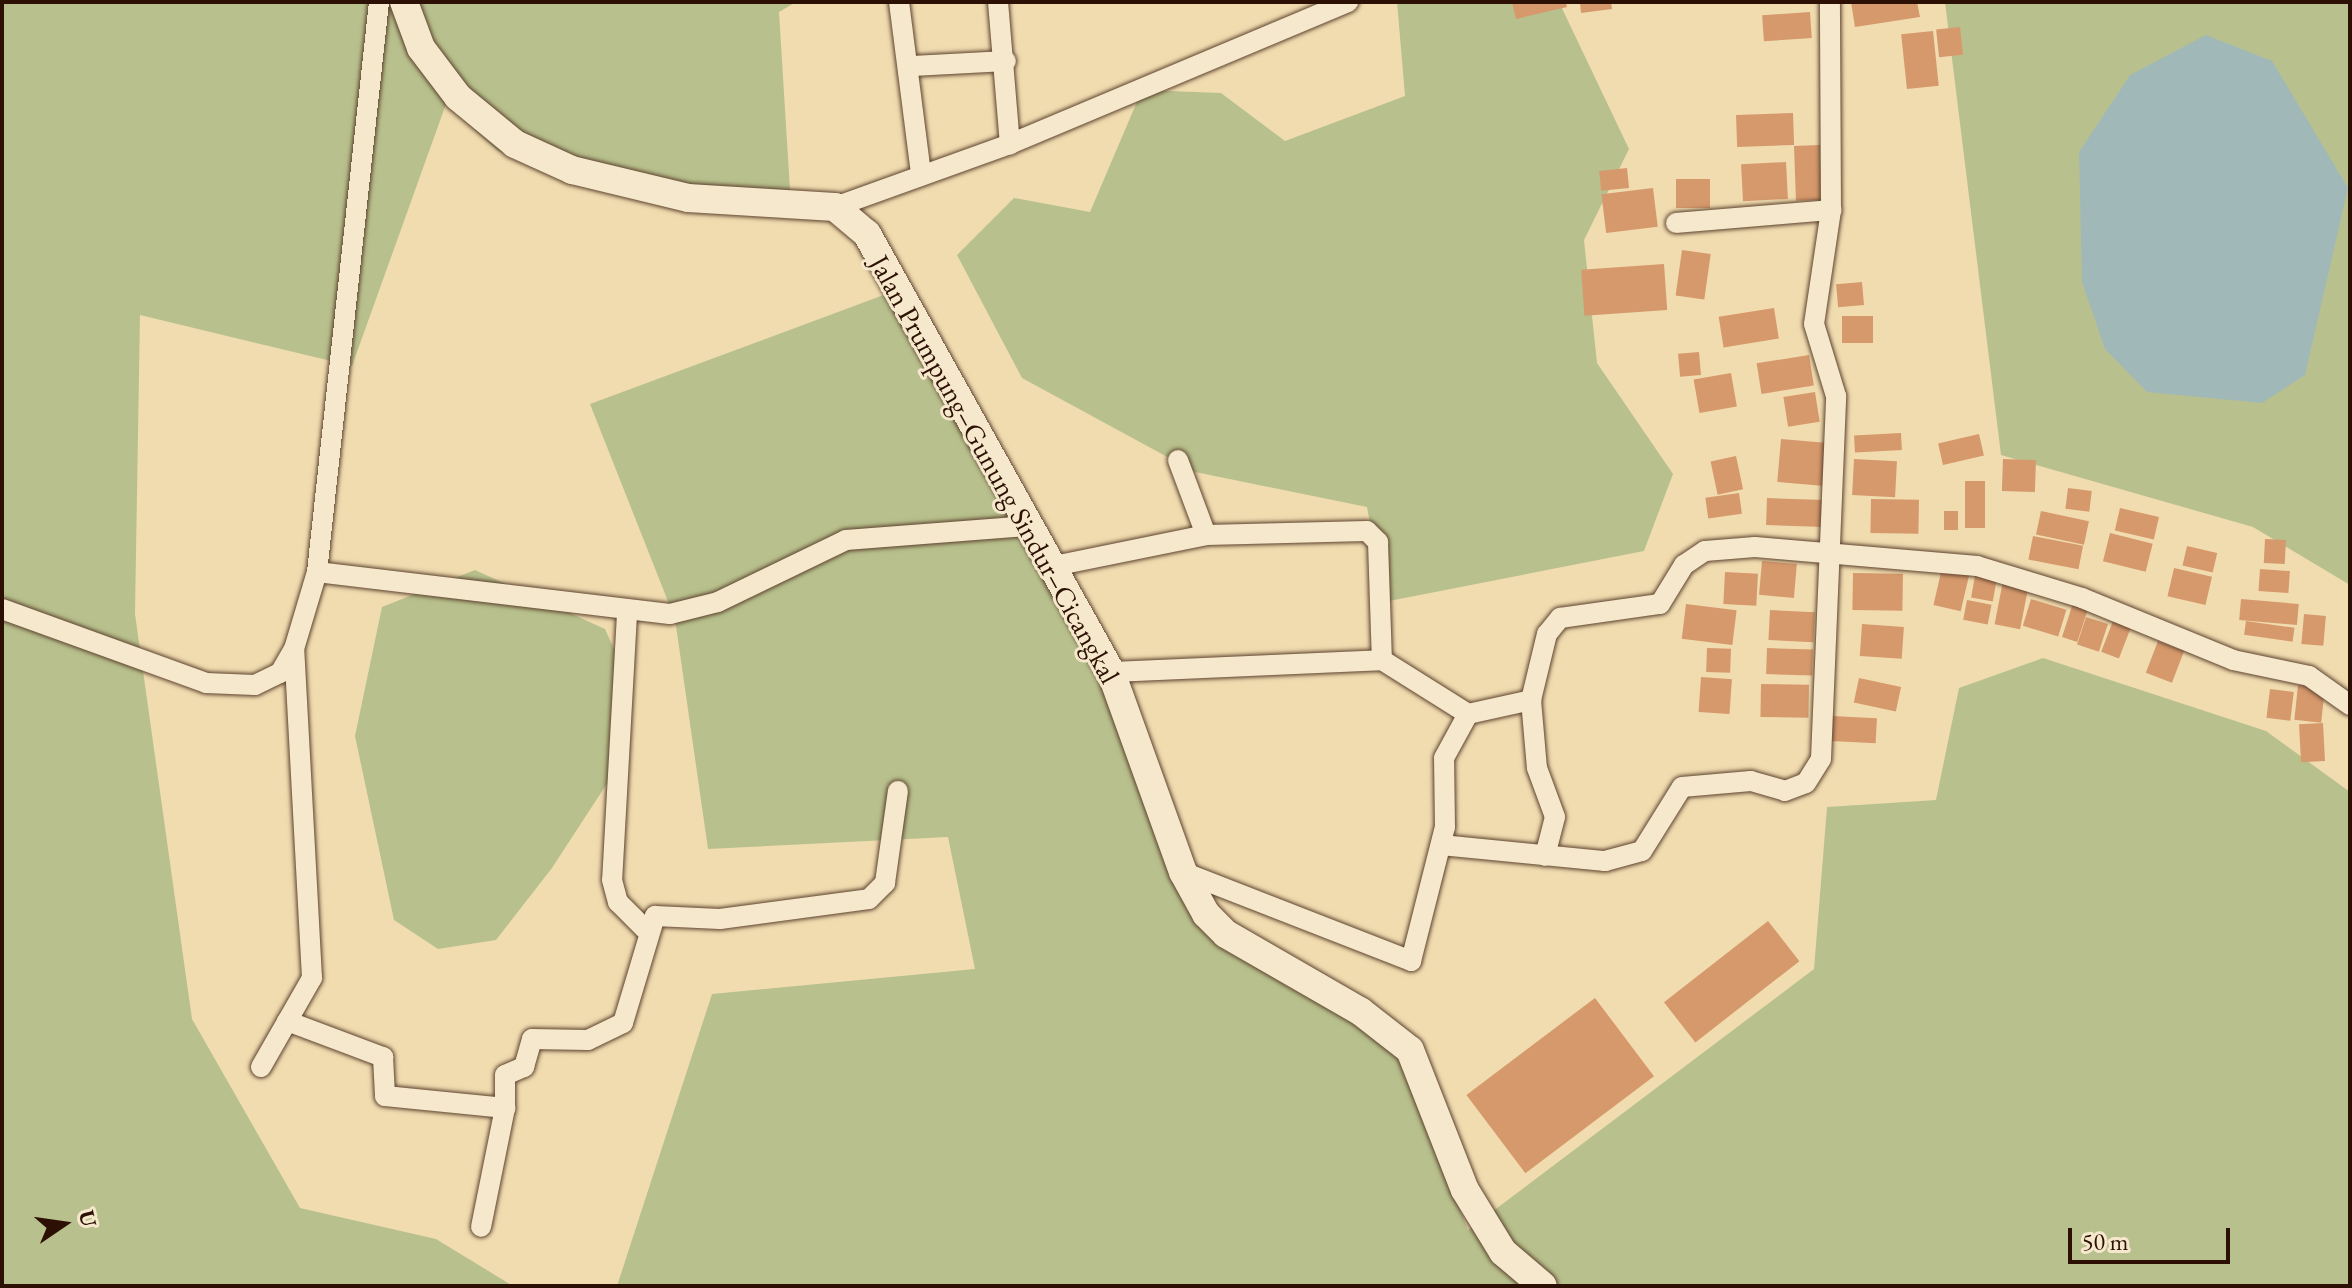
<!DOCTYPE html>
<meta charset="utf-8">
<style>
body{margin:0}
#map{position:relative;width:2352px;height:1288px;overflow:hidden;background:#f1dcb0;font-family:"EB Garamond",serif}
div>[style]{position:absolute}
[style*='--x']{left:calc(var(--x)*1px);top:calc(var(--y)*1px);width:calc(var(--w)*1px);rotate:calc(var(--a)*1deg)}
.green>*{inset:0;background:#b8c18d}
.water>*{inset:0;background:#a1b8b8}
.building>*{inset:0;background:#d6996c;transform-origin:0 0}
.roads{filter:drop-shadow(0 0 2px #5d432f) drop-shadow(0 0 2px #5d432f)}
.minor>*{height:20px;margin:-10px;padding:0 10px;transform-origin:10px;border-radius:10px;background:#f6e8cc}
.secondary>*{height:28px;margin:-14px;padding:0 14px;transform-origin:14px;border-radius:14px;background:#f6e8cc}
span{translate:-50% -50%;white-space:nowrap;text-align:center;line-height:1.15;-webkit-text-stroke:6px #f6e8cc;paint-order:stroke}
.street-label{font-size:28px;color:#2c1004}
.frame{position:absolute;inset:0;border:4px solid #2c1004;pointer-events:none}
.north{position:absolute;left:24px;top:1184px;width:80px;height:80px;-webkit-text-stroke:6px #f6e8cc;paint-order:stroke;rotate:77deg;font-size:22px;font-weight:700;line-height:32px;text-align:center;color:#2c1004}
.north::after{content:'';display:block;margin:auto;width:28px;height:36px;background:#2c1004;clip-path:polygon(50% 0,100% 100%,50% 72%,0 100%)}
.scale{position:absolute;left:2068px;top:1228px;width:162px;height:36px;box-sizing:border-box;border:4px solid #2c1004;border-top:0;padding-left:10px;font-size:24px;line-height:28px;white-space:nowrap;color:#2c1004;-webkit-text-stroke:6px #f6e8cc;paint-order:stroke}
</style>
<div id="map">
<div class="green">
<div style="clip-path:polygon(2px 2px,796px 2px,779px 12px,791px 206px,593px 188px,498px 151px,446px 104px,352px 366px,140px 315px,135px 614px,192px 1019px,300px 1208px,436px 1239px,513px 1286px,2px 1286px)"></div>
<div style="clip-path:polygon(1397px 2px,1559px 2px,1629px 149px,1584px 240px,1597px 363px,1673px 474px,1644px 551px,1384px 602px,1367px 507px,1195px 472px,1022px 378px,957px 255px,1014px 198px,1090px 212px,1142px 90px,1221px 93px,1285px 141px,1405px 96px)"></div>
<div style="clip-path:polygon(1945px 2px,2350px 2px,2350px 585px,2253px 527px,2001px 455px)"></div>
<div style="clip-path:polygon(889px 293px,1087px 640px,1198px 910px,1353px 996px,1404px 1065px,1468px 1230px,1814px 969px,1827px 807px,1936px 800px,1959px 688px,2043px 658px,2266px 731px,2350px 792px,2350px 1286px,617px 1286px,712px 994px,975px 969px,948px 837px,708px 849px,675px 619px,590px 404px)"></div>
<div style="clip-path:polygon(475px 570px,605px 629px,632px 689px,608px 782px,552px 868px,496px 940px,438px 949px,394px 920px,355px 736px,382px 607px)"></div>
</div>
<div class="water">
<div style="clip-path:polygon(2206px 35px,2272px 61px,2348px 188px,2305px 375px,2262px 403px,2147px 392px,2105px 349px,2082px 282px,2079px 152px,2130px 75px)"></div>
</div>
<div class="building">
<div style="clip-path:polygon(1512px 2px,1566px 2px,1567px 7px,1516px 19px)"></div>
<div style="clip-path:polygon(1580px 2px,1611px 2px,1612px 9px,1581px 13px)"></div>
<div style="clip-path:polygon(1851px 2px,1917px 2px,1920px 17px,1855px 27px)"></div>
<div style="left:1810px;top:12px;width:26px;height:48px;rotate:86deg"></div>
<div style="left:1960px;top:27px;width:28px;height:24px;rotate:84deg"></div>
<div style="left:1933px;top:31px;width:55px;height:32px;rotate:84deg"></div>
<div style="left:1793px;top:113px;width:32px;height:57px;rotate:88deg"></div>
<div style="left:1820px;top:145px;width:55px;height:26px;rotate:88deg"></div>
<div style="left:1786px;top:162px;width:37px;height:45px;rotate:87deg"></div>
<div style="left:1627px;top:168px;width:20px;height:28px;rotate:84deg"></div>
<div style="left:1710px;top:179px;width:29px;height:34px;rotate:90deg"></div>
<div style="left:1653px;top:188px;width:39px;height:52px;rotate:83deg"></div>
<div style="left:1682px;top:250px;width:29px;height:46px;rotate:8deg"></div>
<div style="left:1664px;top:264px;width:46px;height:83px;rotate:86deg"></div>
<div style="left:1862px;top:282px;width:23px;height:26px;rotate:85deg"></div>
<div style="left:1774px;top:308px;width:31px;height:56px;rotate:81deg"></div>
<div style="left:1842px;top:316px;width:31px;height:27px"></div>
<div style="left:1699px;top:352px;width:23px;height:21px;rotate:85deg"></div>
<div style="left:1809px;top:355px;width:31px;height:53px;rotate:81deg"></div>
<div style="left:1731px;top:373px;width:34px;height:38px;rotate:80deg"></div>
<div style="left:1815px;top:392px;width:30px;height:32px;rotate:81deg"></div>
<div style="left:1901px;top:433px;width:17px;height:47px;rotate:87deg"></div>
<div style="left:1979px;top:434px;width:22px;height:42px;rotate:77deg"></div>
<div style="left:1781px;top:439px;width:47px;height:43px;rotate:5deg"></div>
<div style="left:1736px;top:456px;width:34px;height:26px;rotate:78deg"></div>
<div style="left:1854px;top:459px;width:43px;height:36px;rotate:3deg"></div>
<div style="left:2003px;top:459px;width:33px;height:32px;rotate:2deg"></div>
<div style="left:1965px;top:481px;width:20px;height:47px"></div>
<div style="left:2068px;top:488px;width:24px;height:21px;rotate:7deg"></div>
<div style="left:1739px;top:493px;width:21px;height:34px;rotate:82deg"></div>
<div style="left:1767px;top:498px;width:58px;height:27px;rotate:2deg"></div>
<div style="left:1871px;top:499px;width:48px;height:34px;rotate:1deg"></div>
<div style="left:2120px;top:508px;width:40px;height:23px;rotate:13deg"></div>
<div style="left:1944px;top:511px;width:14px;height:19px"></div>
<div style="left:2041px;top:511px;width:49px;height:24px;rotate:12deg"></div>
<div style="left:2110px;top:533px;width:44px;height:29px;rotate:14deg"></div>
<div style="left:2033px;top:536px;width:51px;height:24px;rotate:11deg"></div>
<div style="left:2265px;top:539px;width:21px;height:24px;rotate:3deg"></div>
<div style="left:2187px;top:546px;width:31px;height:20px;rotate:13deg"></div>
<div style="left:1762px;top:561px;width:35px;height:34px;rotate:5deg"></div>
<div style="left:1942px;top:568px;width:28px;height:38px;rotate:13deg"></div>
<div style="left:2174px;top:568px;width:39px;height:29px;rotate:13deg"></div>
<div style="left:2260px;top:569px;width:30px;height:22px;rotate:4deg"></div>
<div style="left:1976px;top:570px;width:22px;height:28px;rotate:10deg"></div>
<div style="left:1725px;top:572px;width:33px;height:32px;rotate:3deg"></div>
<div style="left:1853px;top:573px;width:50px;height:37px;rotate:1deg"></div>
<div style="left:2003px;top:581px;width:26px;height:44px;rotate:11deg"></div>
<div style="left:2075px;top:597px;width:16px;height:42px;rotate:18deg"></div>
<div style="left:2031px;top:599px;width:37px;height:28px;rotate:17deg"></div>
<div style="left:2241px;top:599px;width:58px;height:21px;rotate:5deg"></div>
<div style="left:1967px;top:600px;width:25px;height:20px;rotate:11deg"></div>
<div style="left:1686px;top:604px;width:51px;height:35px;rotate:7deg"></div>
<div style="left:1770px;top:610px;width:45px;height:30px;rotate:3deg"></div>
<div style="left:2304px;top:614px;width:22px;height:30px;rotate:5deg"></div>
<div style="left:2086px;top:617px;width:23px;height:29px;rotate:18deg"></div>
<div style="left:2113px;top:621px;width:19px;height:33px;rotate:21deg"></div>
<div style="left:2246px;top:621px;width:49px;height:14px;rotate:8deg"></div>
<div style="left:1862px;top:624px;width:42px;height:32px;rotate:4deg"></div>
<div style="left:2158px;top:641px;width:28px;height:34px;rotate:21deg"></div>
<div style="left:1707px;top:648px;width:24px;height:24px;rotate:2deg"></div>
<div style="left:1767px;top:648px;width:46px;height:26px;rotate:2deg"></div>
<div style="left:1701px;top:677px;width:31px;height:35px;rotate:4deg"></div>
<div style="left:1859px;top:678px;width:43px;height:25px;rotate:12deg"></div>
<div style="left:1761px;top:684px;width:48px;height:33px;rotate:1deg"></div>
<div style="left:2298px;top:685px;width:27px;height:35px;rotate:6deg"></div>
<div style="left:2270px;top:689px;width:24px;height:29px;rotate:7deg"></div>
<div style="left:1832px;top:716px;width:45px;height:25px;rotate:3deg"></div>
<div style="left:2323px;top:723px;width:38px;height:24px;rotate:87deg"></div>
<div style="left:1768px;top:921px;width:51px;height:132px;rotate:52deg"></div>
<div style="left:1595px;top:998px;width:98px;height:161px;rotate:53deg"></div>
</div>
<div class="roads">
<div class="minor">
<div style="--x:899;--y:2;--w:172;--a:82.7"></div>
<div style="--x:998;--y:2;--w:143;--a:85.2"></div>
<div style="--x:913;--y:66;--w:93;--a:-3.1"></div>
<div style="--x:835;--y:207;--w:186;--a:-19.8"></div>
<div style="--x:1010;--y:144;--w:367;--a:-22.8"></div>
<div style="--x:1676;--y:223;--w:156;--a:-4.8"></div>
<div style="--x:1206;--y:535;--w:161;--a:-1.4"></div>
<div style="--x:1367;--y:531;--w:16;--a:45"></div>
<div style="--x:1378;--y:542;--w:118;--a:88.1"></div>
<div style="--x:1054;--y:566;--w:155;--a:-11.5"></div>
<div style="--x:1206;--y:535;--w:80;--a:-110.5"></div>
<div style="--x:317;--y:572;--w:355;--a:6.8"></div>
<div style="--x:670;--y:614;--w:49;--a:-14"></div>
<div style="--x:718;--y:602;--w:142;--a:-25.8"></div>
<div style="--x:846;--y:540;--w:184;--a:-4.4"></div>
<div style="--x:2;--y:609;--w:217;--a:19.9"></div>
<div style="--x:206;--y:683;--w:49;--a:2.3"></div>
<div style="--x:255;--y:685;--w:28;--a:-26"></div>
<div style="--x:280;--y:673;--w:28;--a:-60"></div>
<div style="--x:627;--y:614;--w:266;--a:93.2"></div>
<div style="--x:612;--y:880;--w:23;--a:75"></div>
<div style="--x:618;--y:902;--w:38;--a:45"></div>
<div style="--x:1111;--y:672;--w:271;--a:-2.5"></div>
<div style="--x:1382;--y:660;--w:102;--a:32.1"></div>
<div style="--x:1468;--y:714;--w:65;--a:-12.5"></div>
<div style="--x:1531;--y:700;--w:68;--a:-76.4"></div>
<div style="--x:1547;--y:634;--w:21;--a:-51"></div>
<div style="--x:1560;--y:618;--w:101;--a:-8"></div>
<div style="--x:1660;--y:604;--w:46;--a:-58.4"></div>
<div style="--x:1684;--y:565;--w:25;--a:-34"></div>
<div style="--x:1705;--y:551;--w:50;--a:-4.6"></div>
<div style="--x:1755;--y:547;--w:223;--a:4.9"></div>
<div style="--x:1977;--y:566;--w:110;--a:16.9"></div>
<div style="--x:2082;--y:598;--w:163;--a:22.3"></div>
<div style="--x:2233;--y:660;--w:78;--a:11.9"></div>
<div style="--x:2309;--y:676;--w:50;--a:35.3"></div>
<div style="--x:1531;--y:700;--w:68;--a:85"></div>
<div style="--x:1537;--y:768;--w:52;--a:69.8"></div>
<div style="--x:1555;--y:817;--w:40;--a:104.4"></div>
<div style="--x:1441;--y:845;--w:165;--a:5.6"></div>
<div style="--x:1605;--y:861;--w:38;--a:-15"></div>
<div style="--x:1642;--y:851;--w:75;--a:-58"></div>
<div style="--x:1682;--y:787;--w:69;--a:-5"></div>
<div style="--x:1751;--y:781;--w:35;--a:16"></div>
<div style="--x:1785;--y:791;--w:22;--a:-21"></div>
<div style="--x:1806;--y:783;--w:28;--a:-58"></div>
<div style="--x:1821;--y:759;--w:363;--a:-87.6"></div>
<div style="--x:1836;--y:396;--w:75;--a:-107"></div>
<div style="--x:1814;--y:324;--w:115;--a:-81.5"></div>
<div style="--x:1831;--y:210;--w:208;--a:-90.3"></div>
<div style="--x:1183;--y:872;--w:245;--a:21.3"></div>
<div style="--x:1411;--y:961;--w:138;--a:-75.8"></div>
<div style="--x:1445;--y:827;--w:69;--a:-90.8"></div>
<div style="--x:1444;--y:758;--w:50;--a:-61.4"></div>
<div style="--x:287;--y:1021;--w:103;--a:20.6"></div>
<div style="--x:383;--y:1057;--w:39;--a:87"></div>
<div style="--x:385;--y:1096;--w:121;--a:5.7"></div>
<div style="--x:505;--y:1108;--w:121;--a:101.4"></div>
<div style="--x:261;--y:1067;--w:103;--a:-60.2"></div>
<div style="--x:312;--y:978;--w:329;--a:-93.1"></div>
<div style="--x:294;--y:649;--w:80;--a:-73.4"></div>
<div style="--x:317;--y:572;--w:573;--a:-83.79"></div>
<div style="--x:505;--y:1108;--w:33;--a:-90"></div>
<div style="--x:505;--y:1075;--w:21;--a:-23"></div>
<div style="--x:524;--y:1067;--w:29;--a:-74"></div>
<div style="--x:532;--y:1039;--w:56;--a:1"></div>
<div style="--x:588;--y:1040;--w:39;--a:-26"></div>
<div style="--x:623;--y:1023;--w:112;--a:-73.3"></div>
<div style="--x:655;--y:916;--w:65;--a:2.6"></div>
<div style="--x:720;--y:919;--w:150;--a:-7.6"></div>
<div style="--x:869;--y:899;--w:23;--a:-45"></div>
<div style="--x:885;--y:883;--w:93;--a:-82"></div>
</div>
<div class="secondary">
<div style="--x:404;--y:2;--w:49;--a:69.7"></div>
<div style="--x:421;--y:48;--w:61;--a:52.9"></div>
<div style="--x:458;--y:97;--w:74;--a:39.5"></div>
<div style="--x:515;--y:144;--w:63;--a:24.5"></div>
<div style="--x:572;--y:170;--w:119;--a:13.6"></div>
<div style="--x:688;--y:198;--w:147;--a:3.5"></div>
<div style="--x:835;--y:207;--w:42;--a:40.2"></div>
<div style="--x:867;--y:234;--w:501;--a:60.88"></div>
<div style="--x:1111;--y:672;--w:213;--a:70.2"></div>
<div style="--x:1183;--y:872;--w:48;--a:61.3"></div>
<div style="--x:1206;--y:914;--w:28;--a:45"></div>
<div style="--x:1226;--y:934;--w:155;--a:29.9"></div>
<div style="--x:1360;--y:1011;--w:63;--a:38"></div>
<div style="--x:1410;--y:1050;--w:150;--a:68.6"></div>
<div style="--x:1465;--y:1190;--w:73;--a:58.5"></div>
<div style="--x:1503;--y:1252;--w:52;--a:40.4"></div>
</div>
</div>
<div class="street-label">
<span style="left:995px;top:469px;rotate:61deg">Jalan Prumpung–Gunung Sindur–Cicangkal</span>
</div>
<div class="frame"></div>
<div class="north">U</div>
<div class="scale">50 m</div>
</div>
